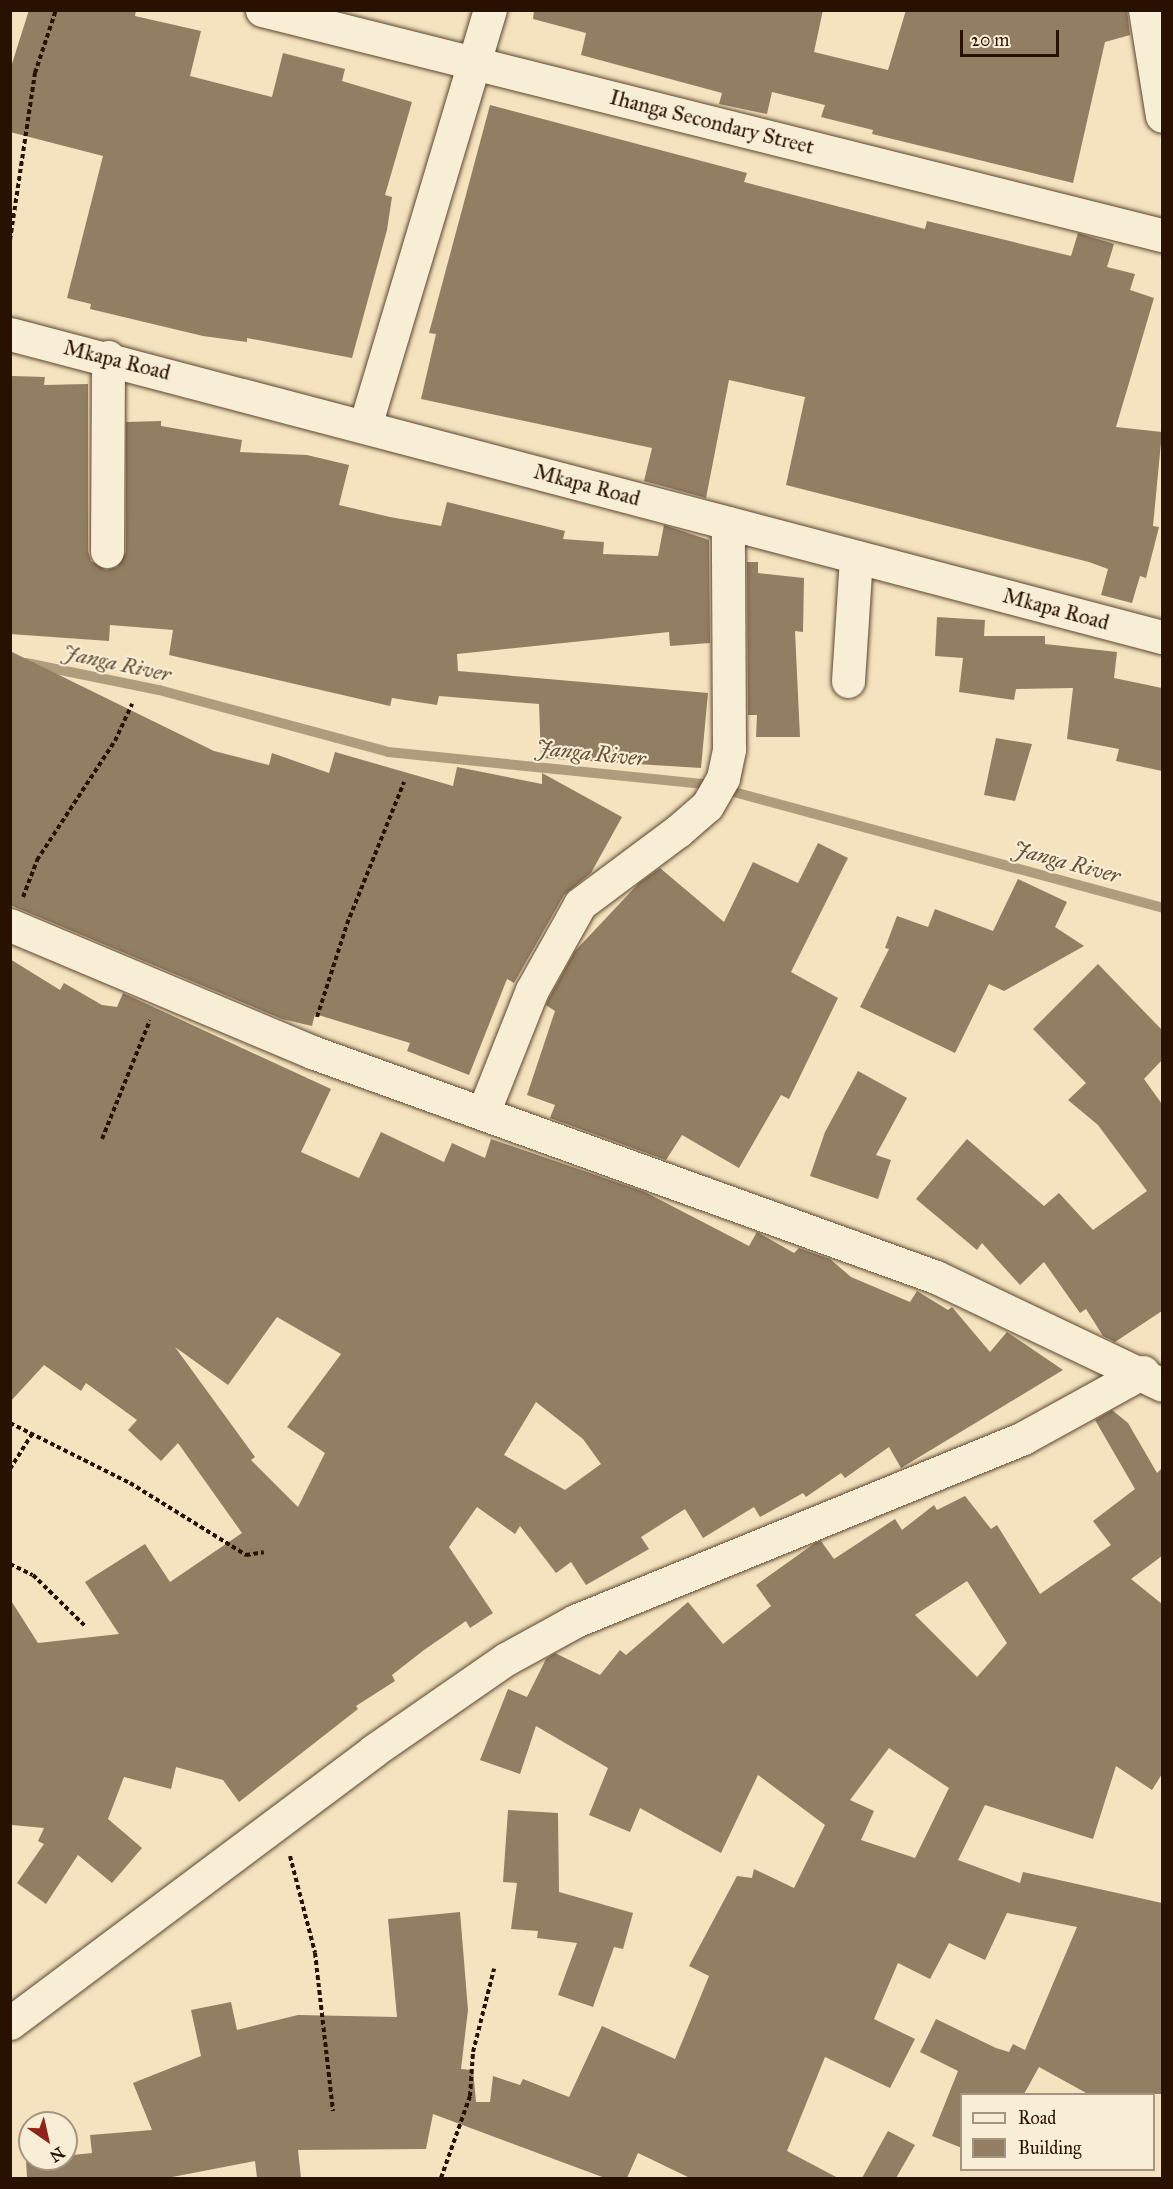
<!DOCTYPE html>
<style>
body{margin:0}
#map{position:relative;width:1173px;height:2189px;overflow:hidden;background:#f4e3be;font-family:"IM FELL Great Primer",serif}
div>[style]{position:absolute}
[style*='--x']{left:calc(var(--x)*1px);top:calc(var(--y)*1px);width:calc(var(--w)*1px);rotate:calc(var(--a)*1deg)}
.stream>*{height:10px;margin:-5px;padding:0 5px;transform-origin:5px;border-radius:5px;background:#af9c7d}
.building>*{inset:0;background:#927e63}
.path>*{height:4px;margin-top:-2px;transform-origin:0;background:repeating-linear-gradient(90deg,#281100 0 4.5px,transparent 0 7.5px)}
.roads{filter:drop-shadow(0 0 2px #5b4630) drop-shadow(0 0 2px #5b4630)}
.street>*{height:33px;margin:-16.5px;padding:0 16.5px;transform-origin:16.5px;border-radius:16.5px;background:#f8edd5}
span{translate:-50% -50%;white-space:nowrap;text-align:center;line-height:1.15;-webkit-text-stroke:4.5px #f8edd5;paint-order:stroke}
.street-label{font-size:21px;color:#281100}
.water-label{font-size:22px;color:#655038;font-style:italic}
.frame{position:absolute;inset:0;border:12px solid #281100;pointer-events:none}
.legend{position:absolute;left:960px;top:2093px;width:195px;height:78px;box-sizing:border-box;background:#f8edd5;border:2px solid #a59580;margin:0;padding:8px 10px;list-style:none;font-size:18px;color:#281100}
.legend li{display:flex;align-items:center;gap:12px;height:30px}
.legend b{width:30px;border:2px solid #a59580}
.north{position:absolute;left:18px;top:2111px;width:60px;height:60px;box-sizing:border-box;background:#f8edd5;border:2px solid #a59580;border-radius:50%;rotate:146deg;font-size:16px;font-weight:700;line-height:24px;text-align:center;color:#281100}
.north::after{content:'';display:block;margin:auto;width:21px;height:27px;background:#8f2418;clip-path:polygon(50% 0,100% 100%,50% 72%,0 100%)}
.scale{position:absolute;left:960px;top:30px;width:99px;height:27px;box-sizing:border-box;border:3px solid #281100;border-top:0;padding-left:8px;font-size:18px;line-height:21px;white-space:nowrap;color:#281100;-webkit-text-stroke:4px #f8edd5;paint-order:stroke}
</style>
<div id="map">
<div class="stream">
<div style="--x:26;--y:663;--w:136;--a:11.5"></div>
<div style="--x:159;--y:690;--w:237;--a:15.1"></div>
<div style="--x:388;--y:752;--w:318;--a:5.8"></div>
<div style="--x:704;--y:784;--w:474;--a:15.1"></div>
</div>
<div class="building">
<div style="clip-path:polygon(29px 10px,136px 10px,135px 16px,201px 31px,190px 76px,272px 97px,283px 53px,345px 69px,342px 81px,412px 102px,385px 195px,392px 197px,387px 230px,352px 358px,247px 338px,247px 342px,203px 336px,90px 309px,91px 304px,67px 298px,103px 156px,10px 132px,10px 70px)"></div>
<div style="clip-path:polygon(534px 10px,823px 10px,814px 52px,888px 70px,906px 10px,1127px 10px,1130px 35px,1105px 42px,1073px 183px,872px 134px,873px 130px,821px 117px,825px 105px,772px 92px,767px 114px,719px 104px,722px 93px,581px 55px,586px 33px,533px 19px)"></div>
<div style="clip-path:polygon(490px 105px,747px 173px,744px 182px,925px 229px,927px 221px,1071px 256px,1078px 233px,1114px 244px,1107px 267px,1135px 274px,1130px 290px,1154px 298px,1116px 427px,1162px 432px,1153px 526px,1159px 527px,1146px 578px,1140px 576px,1132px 603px,1101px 595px,1108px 569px,1089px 562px,786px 485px,805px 397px,729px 380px,706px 498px,644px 481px,652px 448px,421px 399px,436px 334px,429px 333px)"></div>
<div style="clip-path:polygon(12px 376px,45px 377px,44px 385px,88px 384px,88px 551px,91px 561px,106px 570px,117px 567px,126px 552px,126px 422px,161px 421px,161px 426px,242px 440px,240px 452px,307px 455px,349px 465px,339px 505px,390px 517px,441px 526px,447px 502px,565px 531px,563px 539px,604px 542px,603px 554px,658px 556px,664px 525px,709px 540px,710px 643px,670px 646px,669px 632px,457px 654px,458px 671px,708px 693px,701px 768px,541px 758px,539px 704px,439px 696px,437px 705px,392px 698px,390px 706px,169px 655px,173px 630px,110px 625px,109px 641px,10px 634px)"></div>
<div style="clip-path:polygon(747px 562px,758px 562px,758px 573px,804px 578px,803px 632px,795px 631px,800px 737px,756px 737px,757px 715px,748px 715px)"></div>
<div style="clip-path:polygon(937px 617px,985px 620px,984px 636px,1045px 636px,1045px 644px,1117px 652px,1114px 678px,1162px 688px,1162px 771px,1116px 761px,1119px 749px,1067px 739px,1073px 688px,1016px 689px,1014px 700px,959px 692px,963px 658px,935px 656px)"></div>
<div style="clip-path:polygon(10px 651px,214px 751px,269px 765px,272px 753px,329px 773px,335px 752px,453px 786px,457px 767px,542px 784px,542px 773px,622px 817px,591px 873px,564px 895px,514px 983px,507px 979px,469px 1075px,407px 1051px,410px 1043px,315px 1014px,312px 1026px,282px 1019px,10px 905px)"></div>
<div style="clip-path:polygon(996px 738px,1032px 744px,1015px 801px,984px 795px)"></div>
<div style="clip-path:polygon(818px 843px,848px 858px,791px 972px,838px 998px,789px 1099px,781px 1095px,739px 1168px,682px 1135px,666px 1160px,550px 1118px,555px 1105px,527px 1095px,555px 1011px,546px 1005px,549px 998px,575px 951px,639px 883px,660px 868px,724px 922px,753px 862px,798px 883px)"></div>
<div style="clip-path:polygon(1018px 879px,1067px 902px,1055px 927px,1084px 946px,1004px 991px,989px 984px,955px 1053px,860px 1007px,889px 949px,885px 948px,897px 916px,928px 927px,935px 909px,993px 931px)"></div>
<div style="clip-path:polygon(evenodd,10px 959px,60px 990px,64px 983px,102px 1005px,117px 1007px,123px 993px,331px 1089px,301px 1152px,359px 1178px,381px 1132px,444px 1162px,452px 1143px,485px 1158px,491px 1139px,645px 1192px,749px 1246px,757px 1232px,794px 1253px,799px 1248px,830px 1259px,851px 1277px,910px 1302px,917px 1291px,948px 1310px,952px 1307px,990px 1352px,1007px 1332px,1063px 1370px,901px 1468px,889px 1447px,845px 1478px,841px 1473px,806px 1497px,803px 1493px,760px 1517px,754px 1507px,703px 1538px,685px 1509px,641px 1537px,649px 1549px,586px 1585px,571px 1562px,556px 1573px,520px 1526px,515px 1534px,477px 1507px,449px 1547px,493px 1613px,470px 1628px,466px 1621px,424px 1650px,392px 1675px,395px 1681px,356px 1706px,358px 1709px,239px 1802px,223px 1780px,176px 1767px,171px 1789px,124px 1777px,108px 1819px,142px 1848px,112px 1883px,78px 1855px,46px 1904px,17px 1883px,44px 1844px,38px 1841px,44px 1828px,12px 1825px,10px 1599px,38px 1643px,119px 1634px,85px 1582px,145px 1544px,170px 1582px,242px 1533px,178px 1443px,161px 1461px,128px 1430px,137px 1420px,86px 1383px,81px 1391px,44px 1365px,10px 1402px,10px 959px,277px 1317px,341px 1354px,287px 1427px,325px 1453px,298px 1507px,251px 1460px,255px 1457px,175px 1347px,228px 1385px,277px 1317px,10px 959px,536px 1402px,583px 1439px,601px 1464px,565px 1490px,504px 1455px,536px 1402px)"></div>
<div style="clip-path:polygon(1098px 964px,1162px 1030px,1162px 1060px,1144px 1079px,1162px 1104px,1162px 1311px,1115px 1342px,1103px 1336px,1086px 1309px,1080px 1313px,1044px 1262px,1020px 1285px,982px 1243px,977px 1250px,916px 1199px,967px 1139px,1044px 1206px,1059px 1193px,1093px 1230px,1147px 1191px,1098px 1125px,1068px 1100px,1086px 1083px,1033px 1029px)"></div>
<div style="clip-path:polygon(858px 1071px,907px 1098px,876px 1155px,891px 1160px,878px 1199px,810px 1176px,825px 1132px)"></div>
<div style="clip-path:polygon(evenodd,1112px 1410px,1128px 1423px,1157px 1473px,1162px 1468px,1162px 1556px,1131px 1579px,1162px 1604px,1162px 1774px,1152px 1790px,1116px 1766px,1093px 1839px,985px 1805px,958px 1860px,1020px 1883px,1023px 1872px,1162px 1903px,1162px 2094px,1088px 2094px,1039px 2067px,1024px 2094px,962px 2094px,962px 2148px,932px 2136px,958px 2071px,920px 2052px,936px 2019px,996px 2048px,1009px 2052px,1013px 2044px,1025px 2050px,1077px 1927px,1007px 1913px,985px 1960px,949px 1943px,930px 1979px,898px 1963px,874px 2019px,915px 2039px,890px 2088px,825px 2057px,787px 2151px,838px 2178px,690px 2178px,638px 2153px,627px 2178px,605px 2178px,433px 2114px,426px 2149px,298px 2150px,301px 2178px,257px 2178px,255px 2161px,167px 2178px,27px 2178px,26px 2160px,92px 2153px,90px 2135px,152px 2130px,133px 2083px,201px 2056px,191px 2010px,231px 2002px,237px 2030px,298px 2015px,397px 2017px,388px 1919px,460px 1912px,468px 2010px,461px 2069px,473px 2070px,476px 2102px,490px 2102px,493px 2076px,520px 2085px,523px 2079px,569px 2097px,602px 2026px,675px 2059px,709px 1976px,689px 1966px,737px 1876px,752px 1878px,754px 1869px,794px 1888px,825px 1825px,758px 1775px,721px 1853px,640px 1808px,630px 1832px,589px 1815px,608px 1768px,536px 1726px,520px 1774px,480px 1760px,508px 1689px,527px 1697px,546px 1659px,555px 1653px,600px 1675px,620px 1650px,626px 1655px,688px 1602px,723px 1644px,771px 1606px,756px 1585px,815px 1543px,821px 1541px,834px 1559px,895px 1519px,902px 1530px,934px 1505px,937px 1510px,965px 1496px,991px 1529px,997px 1525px,1040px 1594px,1111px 1545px,1093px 1521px,1135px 1489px,1095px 1420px,1112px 1410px,967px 1581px,1007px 1643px,977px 1677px,915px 1615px,967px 1581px,1112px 1410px,889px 1748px,949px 1788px,915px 1858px,861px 1840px,874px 1811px,850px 1800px,889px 1748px)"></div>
<div style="clip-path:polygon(508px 1810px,558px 1813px,559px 1892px,633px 1913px,623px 1949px,614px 1947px,593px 2007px,558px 1995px,577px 1943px,537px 1938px,538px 1931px,511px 1929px,517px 1883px,503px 1882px)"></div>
<div style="clip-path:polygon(888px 2131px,915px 2145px,896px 2178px,862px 2178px)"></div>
</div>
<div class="path">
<div style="--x:10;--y:240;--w:169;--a:-81.5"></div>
<div style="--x:35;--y:73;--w:66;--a:-71.6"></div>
<div style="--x:23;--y:897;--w:40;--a:-69"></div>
<div style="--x:37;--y:860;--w:142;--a:-56.8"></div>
<div style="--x:115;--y:741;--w:41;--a:-65.3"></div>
<div style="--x:317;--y:1017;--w:98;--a:-72.1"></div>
<div style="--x:347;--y:924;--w:153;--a:-68.1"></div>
<div style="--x:102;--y:1139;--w:128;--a:-68"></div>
<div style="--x:10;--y:1423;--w:134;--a:26.6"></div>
<div style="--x:130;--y:1483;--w:137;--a:31.8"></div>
<div style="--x:246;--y:1555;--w:18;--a:-9"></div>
<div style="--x:10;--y:1469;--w:41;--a:-57.8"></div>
<div style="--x:10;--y:1564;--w:25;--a:26"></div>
<div style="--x:33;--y:1575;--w:73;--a:44.4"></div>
<div style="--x:290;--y:1856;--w:100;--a:75.5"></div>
<div style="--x:315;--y:1953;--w:159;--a:83.5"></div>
<div style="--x:441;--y:2178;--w:87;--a:-70.5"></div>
<div style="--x:470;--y:2096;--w:44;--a:-86.1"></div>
<div style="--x:473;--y:2052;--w:86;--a:-75.8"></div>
</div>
<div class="roads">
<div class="street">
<div style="--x:262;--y:10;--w:928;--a:14.04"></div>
<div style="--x:1145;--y:10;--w:107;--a:80.9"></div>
<div style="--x:10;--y:334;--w:1191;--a:14.74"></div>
<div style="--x:365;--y:426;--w:434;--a:-73.3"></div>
<div style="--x:107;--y:551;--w:194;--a:-89.7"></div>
<div style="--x:848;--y:681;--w:124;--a:-86.3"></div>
<div style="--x:10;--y:925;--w:328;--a:22.8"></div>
<div style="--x:312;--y:1052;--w:663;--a:19.83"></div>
<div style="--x:936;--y:1277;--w:250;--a:25.5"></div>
<div style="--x:483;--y:1113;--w:132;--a:-68.3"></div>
<div style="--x:532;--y:990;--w:98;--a:-60.8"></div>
<div style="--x:580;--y:904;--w:122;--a:-36.7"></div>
<div style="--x:678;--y:831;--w:38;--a:-41"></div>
<div style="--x:707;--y:806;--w:32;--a:-60"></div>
<div style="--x:723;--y:778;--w:30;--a:-78"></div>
<div style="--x:729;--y:749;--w:226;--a:-90.3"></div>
<div style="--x:10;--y:2023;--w:454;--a:-36.8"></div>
<div style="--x:373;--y:1751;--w:162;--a:-34.7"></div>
<div style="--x:506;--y:1659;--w:79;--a:-28.8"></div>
<div style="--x:575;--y:1621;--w:484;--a:-22.2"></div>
<div style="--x:1023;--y:1438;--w:137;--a:-28.8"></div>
</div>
</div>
<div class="street-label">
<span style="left:712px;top:122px;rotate:14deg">Ihanga Secondary Street</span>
<span style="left:117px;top:360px;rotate:14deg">Mkapa Road</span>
<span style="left:587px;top:485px;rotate:15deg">Mkapa Road</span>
<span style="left:1056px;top:609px;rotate:15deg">Mkapa Road</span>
</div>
<div class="water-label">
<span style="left:117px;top:663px;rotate:12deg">Janga River</span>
<span style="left:591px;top:753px;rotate:6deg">Janga River</span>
<span style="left:1067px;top:862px;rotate:15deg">Janga River</span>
</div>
<div class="frame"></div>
<ul class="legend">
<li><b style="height:8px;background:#f8edd5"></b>Road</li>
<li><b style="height:16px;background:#927e63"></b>Building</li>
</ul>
<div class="north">N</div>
<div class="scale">20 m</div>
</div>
